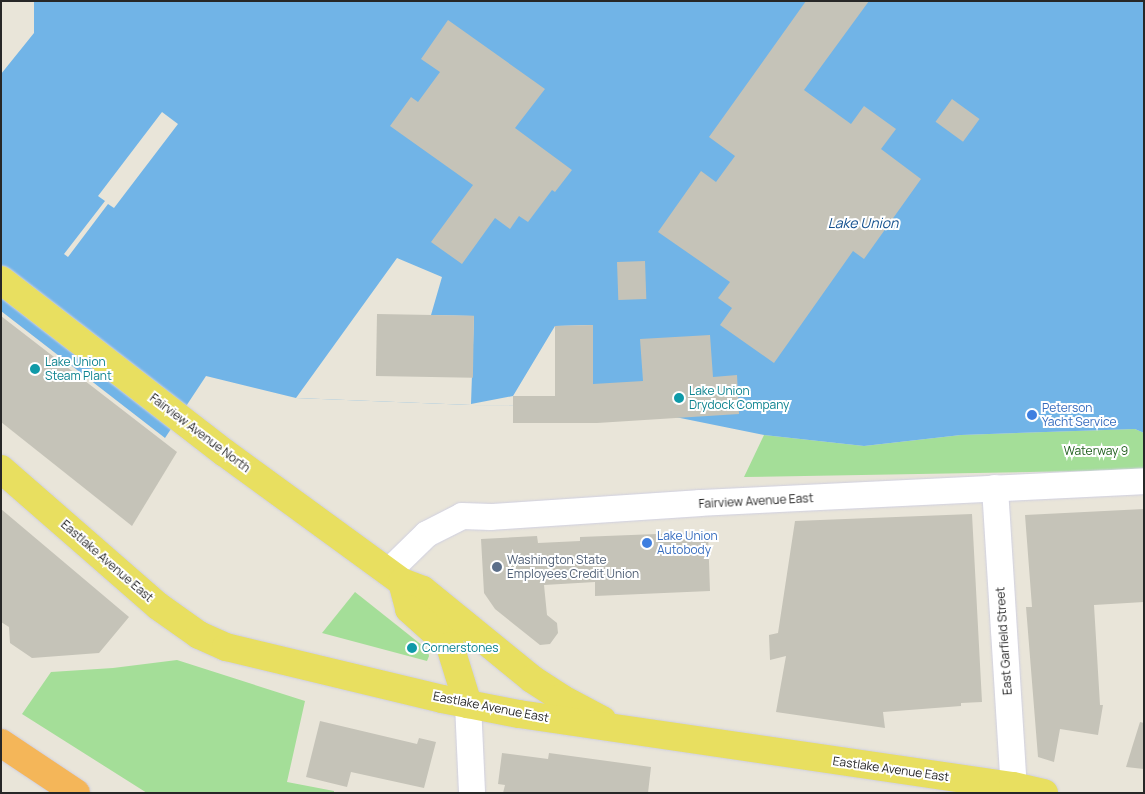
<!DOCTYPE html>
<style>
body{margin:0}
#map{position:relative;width:1145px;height:794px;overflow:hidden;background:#e9e5d9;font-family:Manrope,sans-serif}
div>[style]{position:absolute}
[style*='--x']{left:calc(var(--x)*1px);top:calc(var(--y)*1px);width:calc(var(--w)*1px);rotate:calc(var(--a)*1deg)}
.green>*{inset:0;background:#a4de98}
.water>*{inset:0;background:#71b4e7}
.pier>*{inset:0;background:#e9e5d9}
.building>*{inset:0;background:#c5c3b8;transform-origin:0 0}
.roads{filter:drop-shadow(0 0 1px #cfcfe0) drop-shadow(0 0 1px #cfcfe0)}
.minor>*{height:26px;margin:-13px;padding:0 13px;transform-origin:13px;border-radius:13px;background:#fff}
.major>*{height:28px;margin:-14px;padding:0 14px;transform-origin:14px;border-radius:14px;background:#e8df60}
.highway>*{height:28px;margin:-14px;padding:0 14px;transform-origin:14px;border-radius:14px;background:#f4b659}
.dots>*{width:14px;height:14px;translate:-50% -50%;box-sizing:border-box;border:2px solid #fff;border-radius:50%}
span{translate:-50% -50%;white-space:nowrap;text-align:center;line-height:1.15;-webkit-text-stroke:4px #fff;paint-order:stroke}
.culture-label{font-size:12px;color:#0d838f}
.left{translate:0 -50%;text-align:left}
.shop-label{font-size:12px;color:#366cbe}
.street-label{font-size:12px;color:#272727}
.park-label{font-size:12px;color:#205f1d}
.service-label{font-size:12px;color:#4e5e75}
.water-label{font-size:14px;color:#14508e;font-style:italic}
.frame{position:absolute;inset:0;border:2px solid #272727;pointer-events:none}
</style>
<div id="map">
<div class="green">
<div style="clip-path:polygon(1135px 429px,1144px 433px,1144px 470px,744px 477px,764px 435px,864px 446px,961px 435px)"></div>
<div style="clip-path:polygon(355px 592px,428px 650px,429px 656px,427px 661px,322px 633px)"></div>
<div style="clip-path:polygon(177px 660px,305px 701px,287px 782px,334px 791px,334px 793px,147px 793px,22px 714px,51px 672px,113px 668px)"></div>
</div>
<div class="water">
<div style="clip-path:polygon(34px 1px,1144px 1px,1144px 433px,1135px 429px,961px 435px,864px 446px,764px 435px,621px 406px,471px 405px,296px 398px,206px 376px,165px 438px,1px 311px,1px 74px,34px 33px)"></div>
</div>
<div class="pier">
<div style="clip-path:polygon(162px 112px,178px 124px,114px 208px,108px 204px,68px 257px,64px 254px,105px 201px,98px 196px)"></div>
<div style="clip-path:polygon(397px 258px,442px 277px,431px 315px,474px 316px,471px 404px,513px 396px,555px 326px,593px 325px,593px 407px,471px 405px,296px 398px)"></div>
</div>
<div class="building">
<div style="clip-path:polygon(806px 1px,869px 1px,804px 90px,851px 124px,864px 106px,896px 129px,881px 149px,921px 179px,864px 259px,853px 251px,774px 363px,720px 325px,732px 308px,718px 298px,730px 282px,658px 232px,701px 171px,716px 182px,735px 156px,709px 137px)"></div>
<div style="clip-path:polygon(448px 20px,545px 89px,515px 128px,572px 170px,555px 192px,552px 190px,528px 222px,519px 216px,510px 229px,495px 218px,462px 264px,431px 242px,473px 185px,390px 126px,411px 97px,418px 102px,440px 72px,421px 59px)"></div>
<div style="left:952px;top:99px;width:34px;height:28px;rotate:36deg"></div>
<div style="left:645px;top:261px;width:38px;height:28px;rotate:88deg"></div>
<div style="left:377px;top:314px;width:97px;height:62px;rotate:1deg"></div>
<div style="clip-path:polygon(1px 316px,177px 452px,132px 526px,1px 422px)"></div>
<div style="clip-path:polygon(593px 325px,593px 384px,643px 381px,640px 339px,710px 335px,713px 377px,737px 375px,739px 414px,597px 423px,513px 423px,513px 396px,555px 396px,555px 326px)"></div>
<div style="clip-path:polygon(1px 509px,129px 617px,99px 653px,32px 658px,10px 643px,9px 627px,1px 622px)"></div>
<div style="clip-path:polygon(1144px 509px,1144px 602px,1094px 605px,1100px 705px,1103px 705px,1098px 735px,1060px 729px,1054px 762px,1038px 757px,1026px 607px,1032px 607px,1025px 515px)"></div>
<div style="clip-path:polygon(972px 514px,982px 702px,961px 703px,961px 706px,883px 712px,885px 728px,776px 712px,786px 656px,770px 660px,769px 635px,778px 633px,795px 521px)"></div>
<div style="clip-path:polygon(708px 532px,710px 591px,595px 596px,595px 582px,544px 585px,547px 615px,557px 623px,558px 633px,550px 644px,540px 645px,495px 609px,484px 593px,481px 539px,537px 536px,538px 543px,580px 541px,580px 537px)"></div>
<div style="clip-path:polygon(320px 721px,417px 744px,419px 738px,436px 742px,424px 788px,351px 772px,347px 787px,306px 777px)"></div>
<div style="clip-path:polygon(1140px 722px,1144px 723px,1144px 769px,1126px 767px)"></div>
<div style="clip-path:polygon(502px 753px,548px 759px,549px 753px,651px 767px,648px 793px,503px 793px,505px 785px,498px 784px)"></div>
</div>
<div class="roads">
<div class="minor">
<div style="--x:995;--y:488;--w:306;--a:86.4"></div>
<div style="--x:388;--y:572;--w:54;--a:-44.3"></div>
<div style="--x:427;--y:534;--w:39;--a:-27"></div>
<div style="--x:462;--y:516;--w:29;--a:2"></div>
<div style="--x:491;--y:517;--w:209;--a:-3.8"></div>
<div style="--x:700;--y:503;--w:445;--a:-2.8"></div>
<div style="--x:468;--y:704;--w:89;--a:87.4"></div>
</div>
<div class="major">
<div style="--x:1;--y:280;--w:283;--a:37.7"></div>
<div style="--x:225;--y:453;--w:219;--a:36.1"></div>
<div style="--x:402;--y:582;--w:22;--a:21"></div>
<div style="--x:423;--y:590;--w:141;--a:39.2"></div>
<div style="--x:532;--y:679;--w:35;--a:33"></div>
<div style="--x:561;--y:698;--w:47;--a:28.2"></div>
<div style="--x:1;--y:469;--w:208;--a:41.1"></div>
<div style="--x:158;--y:606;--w:50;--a:35.3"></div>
<div style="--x:199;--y:635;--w:30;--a:24"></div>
<div style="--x:226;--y:647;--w:222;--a:13.5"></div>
<div style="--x:442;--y:699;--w:78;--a:11"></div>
<div style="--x:519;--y:714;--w:499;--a:8.3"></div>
<div style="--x:1013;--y:786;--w:32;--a:13"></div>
<div style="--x:402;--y:582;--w:28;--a:75"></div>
<div style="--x:409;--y:609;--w:55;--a:42.1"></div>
<div style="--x:450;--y:646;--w:61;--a:72.8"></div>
</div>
<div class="highway">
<div style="--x:1;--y:743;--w:90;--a:33.7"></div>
</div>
</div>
<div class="dots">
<div style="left:35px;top:369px;background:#0f9aa8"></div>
<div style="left:679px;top:398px;background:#0f9aa8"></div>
<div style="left:1032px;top:415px;background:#3f7fe0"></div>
<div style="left:647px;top:543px;background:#3f7fe0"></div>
<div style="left:497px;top:567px;background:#5c6f8a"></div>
<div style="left:412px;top:648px;background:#0f9aa8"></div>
</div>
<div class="culture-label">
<span class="left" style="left:45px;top:369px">Lake Union<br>Steam Plant</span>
<span class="left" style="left:689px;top:398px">Lake Union<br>Drydock Company</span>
<span class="left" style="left:422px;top:648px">Cornerstones</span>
</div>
<div class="shop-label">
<span class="left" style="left:1042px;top:415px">Peterson<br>Yacht Service</span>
<span class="left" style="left:657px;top:543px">Lake Union<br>Autobody</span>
</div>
<div class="street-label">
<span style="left:200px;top:433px;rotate:37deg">Fairview Avenue North</span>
<span style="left:756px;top:501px;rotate:-3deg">Fairview Avenue East</span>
<span style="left:107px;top:561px;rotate:41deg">Eastlake Avenue East</span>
<span style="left:1004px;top:641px;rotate:-94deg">East Garfield Street</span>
<span style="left:491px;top:707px;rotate:11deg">Eastlake Avenue East</span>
<span style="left:891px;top:769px;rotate:8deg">Eastlake Avenue East</span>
</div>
<div class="park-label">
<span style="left:1096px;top:451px">Waterway 9</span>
</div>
<div class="service-label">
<span class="left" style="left:507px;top:567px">Washington State<br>Employees Credit Union</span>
</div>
<div class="water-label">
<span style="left:863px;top:223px">Lake Union</span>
</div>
<div class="frame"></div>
</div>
